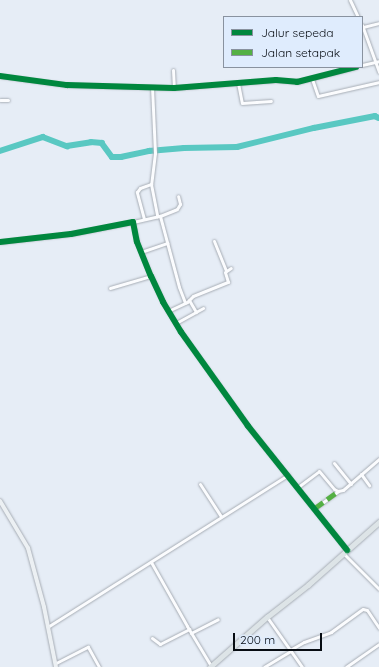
<!DOCTYPE html>
<style>
body{margin:0}
#map{position:relative;width:379px;height:667px;overflow:hidden;background:#e6edf6;font-family:Quicksand,sans-serif}
div>[style]{position:absolute}
[style*='--x']{left:calc(var(--x)*1px);top:calc(var(--y)*1px);width:calc(var(--w)*1px);rotate:calc(var(--a)*1deg)}
.river>*{height:5.5px;margin:-2.75px;padding:0 2.75px;transform-origin:2.75px;border-radius:2.75px;background:#59c8c2}
.roads{filter:drop-shadow(0 0 1px #a7adb5) drop-shadow(0 0 1px #a7adb5)}
.street>*{height:3px;margin:-1.5px;padding:0 1.5px;transform-origin:1.5px;border-radius:1.5px;background:#fbfcfe}
.secondary>*{height:4px;margin:-2px;padding:0 2px;transform-origin:2px;border-radius:2px;background:#ecf0f3}
.primary>*{height:4.5px;margin:-2.25px;padding:0 2.25px;transform-origin:2.25px;border-radius:2.25px;background:#dde4e7}
.quiet>*{height:5px;margin-top:-2.5px;transform-origin:0;background:repeating-linear-gradient(90deg,#54b044 0 10px,transparent 0 15px)}
.cycleway>*{height:6px;margin:-3px;padding:0 3px;transform-origin:3px;border-radius:3px;background:#00873e}
span{translate:-50% -50%;white-space:nowrap;text-align:center;line-height:1.15;-webkit-text-stroke:4px #dfecfd;paint-order:stroke}
.legend{position:absolute;left:223px;top:16px;width:140px;height:52px;box-sizing:border-box;background:#dfecfd;border:1px solid #89929f;margin:0;padding:5px 7px;list-style:none;font-size:12px;color:#070c12}
.legend li{display:flex;align-items:center;gap:8px;height:20px}
.legend b{width:20px;border:1px solid #89929f}
.scale{position:absolute;left:233px;top:633px;width:89px;height:18px;box-sizing:border-box;border:2px solid #070c12;border-top:0;padding-left:5px;font-size:12px;line-height:14px;white-space:nowrap;color:#070c12;-webkit-text-stroke:3px #dfecfd;paint-order:stroke}
</style>
<div id="map">
<div class="river">
<div style="--x:0;--y:151;--w:45;--a:-18"></div>
<div style="--x:43;--y:137;--w:26;--a:21"></div>
<div style="--x:67;--y:146;--w:24;--a:-9"></div>
<div style="--x:91;--y:142;--w:11;--a:5"></div>
<div style="--x:102;--y:143;--w:17;--a:54"></div>
<div style="--x:112;--y:157;--w:9;--a:0"></div>
<div style="--x:121;--y:157;--w:29;--a:-12"></div>
<div style="--x:149;--y:151;--w:35;--a:-5"></div>
<div style="--x:184;--y:148;--w:53;--a:-1.1"></div>
<div style="--x:237;--y:147;--w:79;--a:-13.9"></div>
<div style="--x:314;--y:128;--w:62;--a:-11.1"></div>
<div style="--x:375;--y:116;--w:4;--a:27"></div>
</div>
<div class="roads">
<div class="street">
<div style="--x:350;--y:0;--w:19;--a:65"></div>
<div style="--x:362;--y:25;--w:50;--a:70.1"></div>
<div style="--x:363;--y:27;--w:16;--a:-14"></div>
<div style="--x:362;--y:65;--w:17;--a:-13"></div>
<div style="--x:173;--y:70;--w:18;--a:87"></div>
<div style="--x:0;--y:76;--w:68;--a:7.7"></div>
<div style="--x:67;--y:85;--w:107;--a:1.6"></div>
<div style="--x:174;--y:88;--w:102;--a:-4.5"></div>
<div style="--x:276;--y:80;--w:21;--a:5"></div>
<div style="--x:297;--y:82;--w:61;--a:-14.3"></div>
<div style="--x:312;--y:79;--w:18;--a:71"></div>
<div style="--x:318;--y:96;--w:63;--a:-12.9"></div>
<div style="--x:238;--y:83;--w:20;--a:79"></div>
<div style="--x:242;--y:103;--w:29;--a:-4"></div>
<div style="--x:152;--y:87;--w:66;--a:87.4"></div>
<div style="--x:155;--y:153;--w:31;--a:97"></div>
<div style="--x:151;--y:184;--w:33;--a:79"></div>
<div style="--x:0;--y:100;--w:8;--a:0"></div>
<div style="--x:160;--y:216;--w:18;--a:-22"></div>
<div style="--x:177;--y:209;--w:6;--a:-59"></div>
<div style="--x:180;--y:204;--w:8;--a:-104"></div>
<div style="--x:144;--y:219;--w:28;--a:-105"></div>
<div style="--x:137;--y:192;--w:5;--a:-53"></div>
<div style="--x:140;--y:188;--w:12;--a:-20"></div>
<div style="--x:133;--y:222;--w:28;--a:-13"></div>
<div style="--x:160;--y:216;--w:73;--a:75"></div>
<div style="--x:179;--y:287;--w:17;--a:69"></div>
<div style="--x:214;--y:241;--w:31;--a:68"></div>
<div style="--x:0;--y:242;--w:71;--a:-6.4"></div>
<div style="--x:71;--y:234;--w:63;--a:-11"></div>
<div style="--x:133;--y:222;--w:20;--a:79"></div>
<div style="--x:137;--y:242;--w:37;--a:68"></div>
<div style="--x:151;--y:276;--w:29;--a:65"></div>
<div style="--x:163;--y:302;--w:35;--a:59"></div>
<div style="--x:181;--y:332;--w:115;--a:54.5"></div>
<div style="--x:248;--y:426;--w:159;--a:51.4"></div>
<div style="--x:141;--y:252;--w:28;--a:-19"></div>
<div style="--x:110;--y:288;--w:43;--a:-16.3"></div>
<div style="--x:189;--y:300;--w:14;--a:60"></div>
<div style="--x:168;--y:311;--w:21;--a:-25"></div>
<div style="--x:187;--y:302;--w:8;--a:-45"></div>
<div style="--x:193;--y:296;--w:38;--a:-22"></div>
<div style="--x:228;--y:282;--w:10;--a:-107"></div>
<div style="--x:225;--y:272;--w:7;--a:-34"></div>
<div style="--x:176;--y:323;--w:31;--a:-29"></div>
<div style="--x:334;--y:463;--w:27;--a:51"></div>
<div style="--x:361;--y:474;--w:14;--a:54"></div>
<div style="--x:200;--y:484;--w:38;--a:57"></div>
<div style="--x:298;--y:487;--w:26;--a:-37"></div>
<div style="--x:319;--y:471;--w:23;--a:50"></div>
<div style="--x:334;--y:489;--w:4;--a:27"></div>
<div style="--x:338;--y:491;--w:5;--a:-11"></div>
<div style="--x:343;--y:490;--w:48;--a:-40.7"></div>
<div style="--x:315;--y:508;--w:29;--a:-36"></div>
<div style="--x:343;--y:553;--w:51;--a:45"></div>
<div style="--x:151;--y:562;--w:73;--a:60.6"></div>
<div style="--x:187;--y:626;--w:47;--a:59"></div>
<div style="--x:267;--y:617;--w:61;--a:55"></div>
<div style="--x:49;--y:626;--w:283;--a:-32.3"></div>
<div style="--x:191;--y:633;--w:30;--a:-27"></div>
<div style="--x:152;--y:638;--w:10;--a:37"></div>
<div style="--x:160;--y:644;--w:33;--a:-27"></div>
<div style="--x:290;--y:650;--w:16;--a:-30"></div>
<div style="--x:304;--y:642;--w:29;--a:-20"></div>
<div style="--x:331;--y:632;--w:39;--a:-36"></div>
<div style="--x:363;--y:609;--w:4;--a:14"></div>
<div style="--x:367;--y:610;--w:22;--a:56"></div>
<div style="--x:56;--y:663;--w:36;--a:-27"></div>
<div style="--x:88;--y:647;--w:23;--a:61"></div>
<div style="--x:264;--y:667;--w:31;--a:-31"></div>
<div style="--x:346;--y:667;--w:40;--a:-34.9"></div>
</div>
<div class="secondary">
<div style="--x:0;--y:501;--w:55;--a:59.2"></div>
<div style="--x:28;--y:548;--w:61;--a:74.8"></div>
<div style="--x:44;--y:607;--w:61;--a:78.7"></div>
</div>
<div class="primary">
<div style="--x:210;--y:667;--w:76;--a:-41.3"></div>
<div style="--x:267;--y:617;--w:52;--a:-38"></div>
<div style="--x:308;--y:585;--w:95;--a:-41.6"></div>
</div>
</div>
<div class="quiet">
<div style="--x:315;--y:508;--w:29;--a:-36"></div>
</div>
<div class="cycleway">
<div style="--x:0;--y:76;--w:68;--a:7.7"></div>
<div style="--x:67;--y:85;--w:107;--a:1.6"></div>
<div style="--x:174;--y:88;--w:102;--a:-4.5"></div>
<div style="--x:276;--y:80;--w:21;--a:5"></div>
<div style="--x:297;--y:82;--w:61;--a:-14.3"></div>
<div style="--x:0;--y:242;--w:71;--a:-6.4"></div>
<div style="--x:71;--y:234;--w:63;--a:-11"></div>
<div style="--x:133;--y:222;--w:20;--a:79"></div>
<div style="--x:137;--y:242;--w:37;--a:68"></div>
<div style="--x:151;--y:276;--w:29;--a:65"></div>
<div style="--x:163;--y:302;--w:35;--a:59"></div>
<div style="--x:181;--y:332;--w:115;--a:54.5"></div>
<div style="--x:248;--y:426;--w:159;--a:51.4"></div>
</div>
<ul class="legend">
<li><b style="height:5px;background:#00873e"></b>Jalur sepeda</li>
<li><b style="height:5px;background:#54b044"></b>Jalan setapak</li>
</ul>
<div class="scale">200 m</div>
</div>
